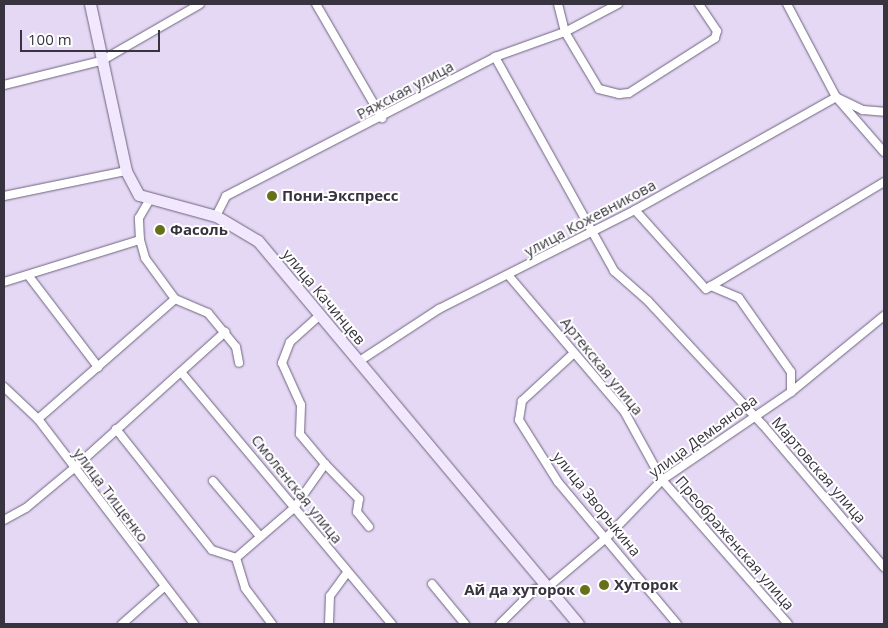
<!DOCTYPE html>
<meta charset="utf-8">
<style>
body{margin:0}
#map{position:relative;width:888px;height:628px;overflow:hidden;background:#e4d8f5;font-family:"Open Sans",sans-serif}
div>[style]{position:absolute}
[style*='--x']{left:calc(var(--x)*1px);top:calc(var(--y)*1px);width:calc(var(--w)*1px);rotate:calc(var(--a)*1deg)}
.roads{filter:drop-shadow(0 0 1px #6e637d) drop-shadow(0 0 1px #6e637d)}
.street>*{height:8px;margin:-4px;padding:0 4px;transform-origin:4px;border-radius:4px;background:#fff}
.secondary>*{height:11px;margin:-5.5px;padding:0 5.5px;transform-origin:5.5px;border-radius:5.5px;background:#f1e8fd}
.dots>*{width:14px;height:14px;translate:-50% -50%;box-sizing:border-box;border:2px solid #fff;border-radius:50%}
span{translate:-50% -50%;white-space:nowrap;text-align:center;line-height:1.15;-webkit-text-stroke:4px #fff;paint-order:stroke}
.street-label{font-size:15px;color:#38343f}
.poi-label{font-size:15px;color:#38343f;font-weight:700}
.left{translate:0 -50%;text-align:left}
.right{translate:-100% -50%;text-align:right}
.frame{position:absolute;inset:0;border:5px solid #38343f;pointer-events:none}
.scale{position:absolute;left:20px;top:30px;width:140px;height:22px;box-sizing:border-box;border:2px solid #38343f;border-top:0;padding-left:6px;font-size:15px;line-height:18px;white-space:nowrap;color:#38343f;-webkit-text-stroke:4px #fff;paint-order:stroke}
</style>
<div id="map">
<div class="roads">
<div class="street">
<div style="--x:316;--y:4;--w:132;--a:59.9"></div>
<div style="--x:558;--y:4;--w:29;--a:76"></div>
<div style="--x:565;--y:32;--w:66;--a:59.2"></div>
<div style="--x:599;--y:89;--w:21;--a:14"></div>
<div style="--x:619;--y:94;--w:10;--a:-6"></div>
<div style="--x:629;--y:93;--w:102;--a:-32.6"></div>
<div style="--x:715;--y:38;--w:7;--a:-74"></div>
<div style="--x:717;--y:31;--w:32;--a:-124"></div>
<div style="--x:787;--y:4;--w:105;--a:62.2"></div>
<div style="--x:836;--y:97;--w:73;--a:48.9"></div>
<div style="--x:495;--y:57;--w:245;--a:60.9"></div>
<div style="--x:614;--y:271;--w:45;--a:41.4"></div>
<div style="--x:648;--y:301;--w:169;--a:47.2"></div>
<div style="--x:763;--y:425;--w:187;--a:49.6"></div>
<div style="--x:4;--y:85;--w:100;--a:-13.9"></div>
<div style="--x:101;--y:61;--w:114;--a:-29.9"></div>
<div style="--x:4;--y:196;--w:125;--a:-11.6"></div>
<div style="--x:635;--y:210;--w:106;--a:48.1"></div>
<div style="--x:706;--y:289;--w:6;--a:-31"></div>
<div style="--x:711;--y:286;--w:30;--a:23"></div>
<div style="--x:739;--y:298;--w:90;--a:54.9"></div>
<div style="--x:791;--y:372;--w:20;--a:90"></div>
<div style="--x:216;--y:216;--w:22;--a:-63"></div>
<div style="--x:226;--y:196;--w:303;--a:-27.3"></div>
<div style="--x:495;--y:57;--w:74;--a:-19.7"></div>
<div style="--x:565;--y:32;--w:60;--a:-27.8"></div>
<div style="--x:140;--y:240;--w:19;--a:74"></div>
<div style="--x:145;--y:258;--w:51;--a:53.8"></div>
<div style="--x:175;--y:299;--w:36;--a:23"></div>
<div style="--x:208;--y:313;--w:44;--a:50.5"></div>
<div style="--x:236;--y:347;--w:16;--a:79"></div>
<div style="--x:28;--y:275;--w:116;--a:52.7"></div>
<div style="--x:509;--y:276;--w:177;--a:49.6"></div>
<div style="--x:624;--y:411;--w:79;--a:61.2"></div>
<div style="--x:662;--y:480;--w:191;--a:48.8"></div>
<div style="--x:4;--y:282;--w:142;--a:-17.2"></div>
<div style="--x:140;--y:240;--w:22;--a:-93"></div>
<div style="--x:139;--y:218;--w:20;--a:-60"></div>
<div style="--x:711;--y:286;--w:202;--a:-31"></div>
<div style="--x:574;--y:353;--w:71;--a:137.3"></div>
<div style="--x:522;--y:401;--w:19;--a:99"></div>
<div style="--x:519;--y:420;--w:73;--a:57.8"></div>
<div style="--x:558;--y:482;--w:185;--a:50"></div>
<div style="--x:358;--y:362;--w:97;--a:-33.2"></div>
<div style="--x:439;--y:309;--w:220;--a:-26.8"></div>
<div style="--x:635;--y:210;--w:231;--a:-29.3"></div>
<div style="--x:836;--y:97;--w:30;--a:26"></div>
<div style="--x:863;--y:110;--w:21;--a:5"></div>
<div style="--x:181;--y:372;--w:329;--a:50.1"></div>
<div style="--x:4;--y:387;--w:47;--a:43.3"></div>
<div style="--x:38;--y:419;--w:258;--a:52.7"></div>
<div style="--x:38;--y:419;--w:182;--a:-41.2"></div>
<div style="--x:116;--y:429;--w:154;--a:51.6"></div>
<div style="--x:212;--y:550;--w:25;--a:18"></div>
<div style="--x:236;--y:558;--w:31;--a:73"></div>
<div style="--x:245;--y:588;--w:45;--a:53.1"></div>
<div style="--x:325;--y:464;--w:49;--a:45.8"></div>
<div style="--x:359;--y:499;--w:13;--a:99"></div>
<div style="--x:357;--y:512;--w:19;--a:51"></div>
<div style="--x:213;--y:481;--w:71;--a:49.6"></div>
<div style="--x:4;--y:520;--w:25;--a:-29"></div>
<div style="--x:26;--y:508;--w:61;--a:-39.7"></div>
<div style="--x:73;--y:469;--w:205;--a:-42"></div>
<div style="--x:236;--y:558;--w:77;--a:-40.8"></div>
<div style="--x:294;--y:508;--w:54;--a:-54.8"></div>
<div style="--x:325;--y:464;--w:39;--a:-130"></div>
<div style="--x:300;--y:434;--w:29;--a:-88"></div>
<div style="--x:301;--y:405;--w:46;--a:-114.3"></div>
<div style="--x:282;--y:363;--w:22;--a:-69"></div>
<div style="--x:290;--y:342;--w:40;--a:-42"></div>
<div style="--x:432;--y:584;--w:52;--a:50.5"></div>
<div style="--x:122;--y:624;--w:56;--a:-41.4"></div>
<div style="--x:329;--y:624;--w:28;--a:-88"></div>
<div style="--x:330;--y:596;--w:29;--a:-54"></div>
<div style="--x:500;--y:624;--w:49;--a:-45"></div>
<div style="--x:535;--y:589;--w:12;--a:-5"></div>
<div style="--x:547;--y:588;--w:77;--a:-40.3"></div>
<div style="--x:606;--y:538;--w:81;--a:-46"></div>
<div style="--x:662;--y:480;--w:156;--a:-34.3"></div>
<div style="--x:791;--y:392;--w:120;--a:-39.3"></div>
</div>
<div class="secondary">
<div style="--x:90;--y:4;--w:171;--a:77.8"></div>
<div style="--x:126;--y:171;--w:27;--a:62"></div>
<div style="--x:139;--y:195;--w:80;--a:15.3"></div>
<div style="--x:216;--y:216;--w:49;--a:30.8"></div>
<div style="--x:258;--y:241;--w:499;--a:50.1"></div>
</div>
</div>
<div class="dots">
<div style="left:272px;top:196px;background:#667019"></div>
<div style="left:160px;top:230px;background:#667019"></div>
<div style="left:604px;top:585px;background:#667019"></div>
<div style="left:585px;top:590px;background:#667019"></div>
</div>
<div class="street-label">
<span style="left:405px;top:90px;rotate:-28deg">Ряжская улица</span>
<span style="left:590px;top:218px;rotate:-28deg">улица Кожевникова</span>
<span style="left:324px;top:297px;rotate:50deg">улица Качинцев</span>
<span style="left:602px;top:366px;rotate:51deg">Артекская улица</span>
<span style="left:703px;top:436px;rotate:-36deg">улица Демьянова</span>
<span style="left:819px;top:470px;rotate:49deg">Мартовская улица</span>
<span style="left:297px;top:489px;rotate:51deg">Смоленская улица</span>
<span style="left:111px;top:495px;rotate:53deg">улица Тищенко</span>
<span style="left:597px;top:504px;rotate:51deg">улица Зворыкина</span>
<span style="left:735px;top:543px;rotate:49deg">Преображенская улица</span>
</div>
<div class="poi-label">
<span class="left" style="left:282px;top:196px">Пони-Экспресс</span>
<span class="left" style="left:170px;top:230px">Фасоль</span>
<span class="left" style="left:614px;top:585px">Хуторок</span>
<span class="right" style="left:575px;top:590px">Ай да хуторок</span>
</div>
<div class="frame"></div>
<div class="scale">100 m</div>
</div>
